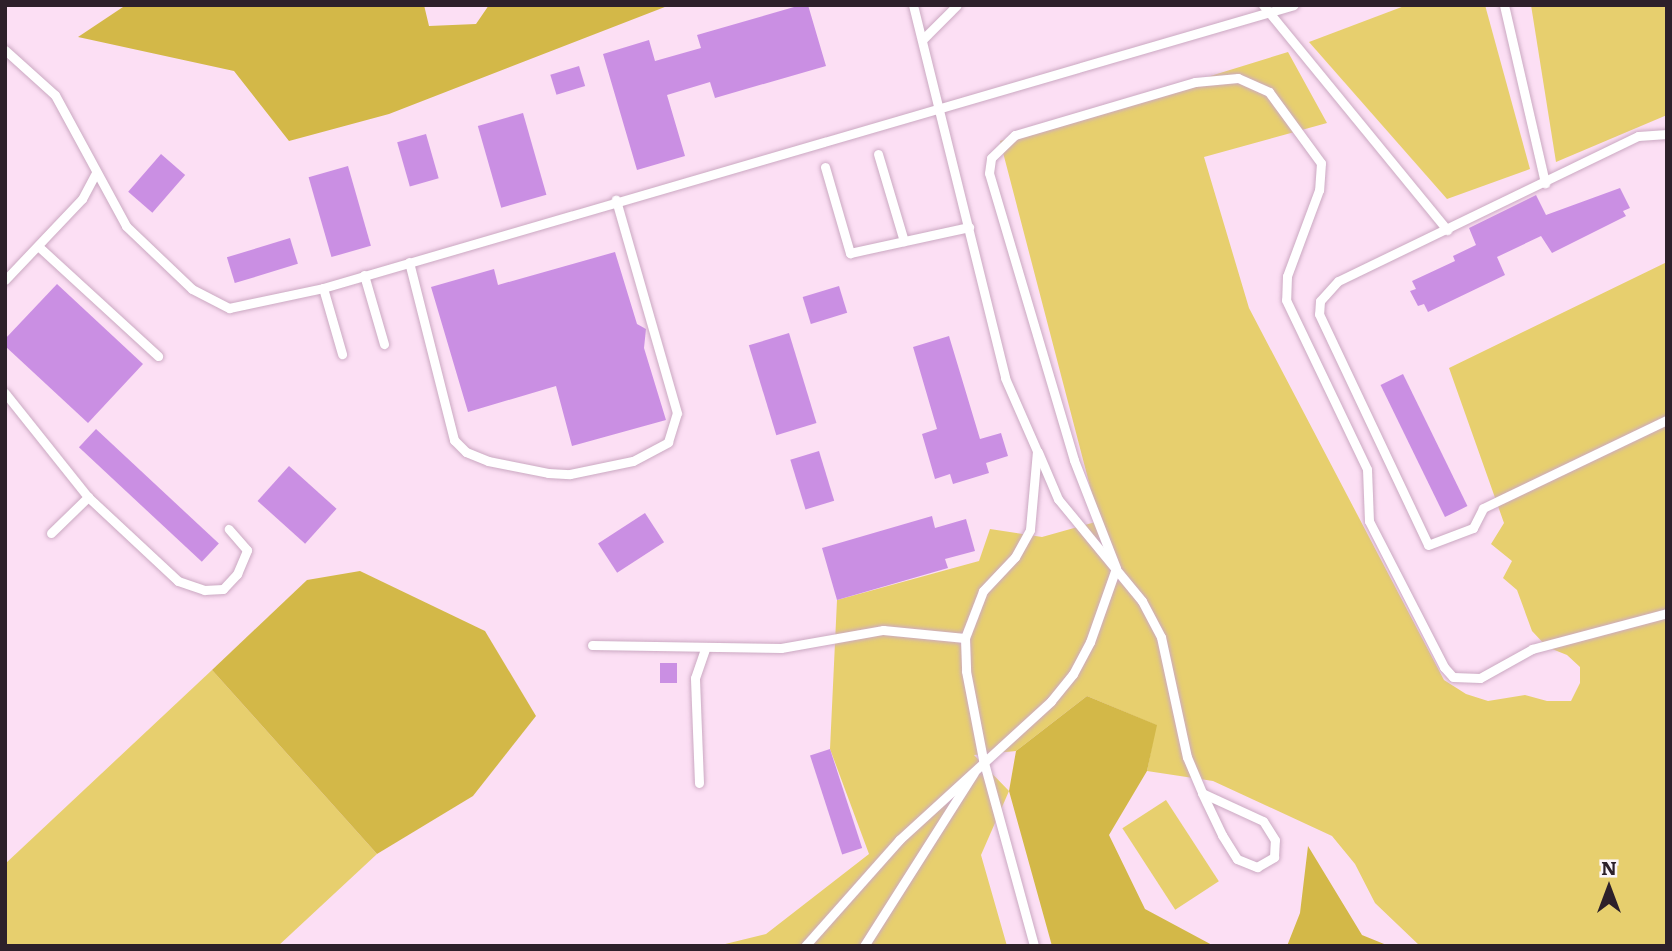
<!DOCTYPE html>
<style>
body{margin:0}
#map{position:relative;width:1672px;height:951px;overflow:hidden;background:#fcdff4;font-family:Literata,serif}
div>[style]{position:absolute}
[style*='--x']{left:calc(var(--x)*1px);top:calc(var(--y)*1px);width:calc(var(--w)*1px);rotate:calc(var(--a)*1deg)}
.green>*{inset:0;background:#e7cf6e;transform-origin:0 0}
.forest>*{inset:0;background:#d3b848}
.building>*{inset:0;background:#ca8fe3;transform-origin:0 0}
.roads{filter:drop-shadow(0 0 2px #cba9c2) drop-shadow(0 0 2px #cba9c2)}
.lane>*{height:9px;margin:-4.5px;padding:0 4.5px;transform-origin:4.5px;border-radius:4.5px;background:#fff}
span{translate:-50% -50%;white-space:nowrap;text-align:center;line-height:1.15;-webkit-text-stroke:6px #fbf4f9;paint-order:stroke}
.frame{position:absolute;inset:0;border:7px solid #2d202a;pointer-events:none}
.north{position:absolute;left:1574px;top:853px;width:70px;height:70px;-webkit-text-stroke:5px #fbf4f9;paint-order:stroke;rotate:0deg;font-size:19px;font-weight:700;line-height:28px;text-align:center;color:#2d202a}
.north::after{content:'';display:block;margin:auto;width:24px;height:32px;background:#2d202a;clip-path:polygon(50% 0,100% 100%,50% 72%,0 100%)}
</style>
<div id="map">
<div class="green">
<div style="clip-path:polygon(1407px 5px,1485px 5px,1530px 169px,1447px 199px,1309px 42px)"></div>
<div style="clip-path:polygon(1531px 5px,1667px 5px,1667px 115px,1556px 162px)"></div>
<div style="clip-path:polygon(1288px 52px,1327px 123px,1204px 157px,1249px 308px,1444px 680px,1466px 694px,1488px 701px,1525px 695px,1547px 701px,1571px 701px,1580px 683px,1580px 667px,1567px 655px,1547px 647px,1532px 631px,1517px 590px,1503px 578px,1512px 561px,1491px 544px,1504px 523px,1449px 368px,1667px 262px,1667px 946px,1420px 946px,1375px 903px,1355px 864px,1332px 836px,1213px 781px,1147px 771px,1156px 725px,1087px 696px,1016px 751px,974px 755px,1009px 791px,981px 855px,1007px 946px,717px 946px,766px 934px,869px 854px,830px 749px,837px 600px,979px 561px,990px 529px,1042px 537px,1099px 521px,1000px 141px)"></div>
<div style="clip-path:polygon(212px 670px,377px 854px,278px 946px,5px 946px,5px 864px)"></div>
<div style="left:1166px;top:800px;width:97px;height:52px;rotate:57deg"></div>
</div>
<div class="forest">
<div style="clip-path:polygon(126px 5px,424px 5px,429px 26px,476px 24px,489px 5px,670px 5px,389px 114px,289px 141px,234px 71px,78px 37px)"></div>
<div style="clip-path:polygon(360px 571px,485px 631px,536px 716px,473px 796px,377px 854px,212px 670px,307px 580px)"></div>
<div style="clip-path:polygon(1087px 696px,1157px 725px,1147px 771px,1109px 835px,1145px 909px,1214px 946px,1052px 946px,1009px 791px,1016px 751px)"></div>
<div style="clip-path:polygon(1308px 846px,1362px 935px,1389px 946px,1287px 946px,1300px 913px)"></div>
</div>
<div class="building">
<div style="clip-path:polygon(801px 5px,808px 5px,826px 66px,715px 98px,710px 82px,667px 95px,685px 156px,637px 170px,603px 54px,649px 40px,655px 61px,701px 48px,697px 35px)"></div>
<div style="left:579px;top:66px;width:21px;height:30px;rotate:73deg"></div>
<div style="left:523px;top:113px;width:85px;height:47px;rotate:74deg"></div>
<div style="left:426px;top:134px;width:46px;height:30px;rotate:74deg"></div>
<div style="left:161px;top:154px;width:32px;height:50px;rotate:41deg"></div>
<div style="left:348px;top:166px;width:83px;height:41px;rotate:74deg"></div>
<div style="clip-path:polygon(1620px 188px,1630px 208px,1623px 211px,1626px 216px,1552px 253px,1541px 236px,1497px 257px,1505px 275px,1428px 312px,1424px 304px,1418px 306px,1410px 291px,1416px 289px,1412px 281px,1455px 261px,1453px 256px,1476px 245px,1469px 228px,1536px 195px,1546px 215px)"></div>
<div style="left:290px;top:238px;width:27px;height:66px;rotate:73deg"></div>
<div style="clip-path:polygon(615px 252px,637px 324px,646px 329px,644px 348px,666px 420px,572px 446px,556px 386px,468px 412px,431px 287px,494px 269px,498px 285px)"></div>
<div style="clip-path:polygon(57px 284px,143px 364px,88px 423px,5px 346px,5px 339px)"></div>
<div style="left:839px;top:286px;width:28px;height:38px;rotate:73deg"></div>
<div style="left:789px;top:333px;width:94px;height:42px;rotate:73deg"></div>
<div style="clip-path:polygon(949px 336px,980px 439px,1001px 433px,1008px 456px,986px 463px,989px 473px,953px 484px,950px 474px,935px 479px,922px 434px,937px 429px,913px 347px)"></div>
<div style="left:1403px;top:374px;width:147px;height:25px;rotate:64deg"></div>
<div style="left:96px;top:429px;width:168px;height:25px;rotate:43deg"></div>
<div style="left:819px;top:451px;width:52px;height:30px;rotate:73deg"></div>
<div style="left:289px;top:466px;width:64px;height:47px;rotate:42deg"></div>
<div style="left:645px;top:513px;width:35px;height:56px;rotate:57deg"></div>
<div style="clip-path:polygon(932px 516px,935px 528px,966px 519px,975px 551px,945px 559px,948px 568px,837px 600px,822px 548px)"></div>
<div style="left:660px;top:663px;width:17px;height:20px"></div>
<div style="left:830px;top:749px;width:104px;height:21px;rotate:72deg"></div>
</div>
<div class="roads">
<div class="lane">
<div style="--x:913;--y:5;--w:384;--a:76.1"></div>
<div style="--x:1005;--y:378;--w:80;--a:66.3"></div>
<div style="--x:1037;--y:451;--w:79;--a:95.1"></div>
<div style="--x:1030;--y:530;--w:31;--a:119"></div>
<div style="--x:1015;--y:557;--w:47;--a:133.3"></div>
<div style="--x:983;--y:591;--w:50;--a:111"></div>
<div style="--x:965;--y:638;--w:33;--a:88"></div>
<div style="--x:966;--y:671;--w:90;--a:79.1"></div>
<div style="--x:983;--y:759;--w:194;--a:74.7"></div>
<div style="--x:1263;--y:5;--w:291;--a:50.7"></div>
<div style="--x:1504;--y:5;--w:183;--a:77"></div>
<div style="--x:922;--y:40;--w:49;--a:-45"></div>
<div style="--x:5;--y:50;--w:67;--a:42"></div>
<div style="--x:55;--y:95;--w:149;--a:61.5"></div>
<div style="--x:126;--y:226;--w:91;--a:43.7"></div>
<div style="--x:192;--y:289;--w:42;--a:27.2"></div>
<div style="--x:229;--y:308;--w:96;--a:-12"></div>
<div style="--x:323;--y:288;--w:1011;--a:-16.25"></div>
<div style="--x:1667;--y:134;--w:29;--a:176"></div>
<div style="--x:1638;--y:136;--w:333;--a:154.2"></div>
<div style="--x:1338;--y:281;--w:27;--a:132"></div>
<div style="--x:1320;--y:301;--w:13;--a:94"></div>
<div style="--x:1319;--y:314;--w:255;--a:64.7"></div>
<div style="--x:1428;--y:545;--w:48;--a:-20.7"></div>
<div style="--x:1473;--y:528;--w:22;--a:-63"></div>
<div style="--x:1483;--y:508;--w:204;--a:-25.6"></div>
<div style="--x:878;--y:154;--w:91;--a:73.4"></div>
<div style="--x:825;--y:167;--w:90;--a:73.8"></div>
<div style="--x:850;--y:253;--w:122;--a:-12.3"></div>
<div style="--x:38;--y:246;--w:163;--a:42.5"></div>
<div style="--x:409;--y:262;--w:184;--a:75.8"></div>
<div style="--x:454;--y:440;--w:17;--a:45"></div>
<div style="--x:466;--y:452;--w:24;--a:22"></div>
<div style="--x:488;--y:461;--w:61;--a:11.3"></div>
<div style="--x:548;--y:473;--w:22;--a:3"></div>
<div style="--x:570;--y:474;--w:64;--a:-11.7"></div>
<div style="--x:633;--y:461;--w:40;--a:-28"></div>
<div style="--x:668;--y:442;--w:30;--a:-73"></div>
<div style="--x:677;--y:413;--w:222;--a:-106"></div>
<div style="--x:364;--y:275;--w:72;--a:73.8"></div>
<div style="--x:5;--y:280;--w:112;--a:-46.5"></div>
<div style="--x:82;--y:199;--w:30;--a:-62"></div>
<div style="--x:323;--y:288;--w:69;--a:73.9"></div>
<div style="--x:5;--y:393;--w:133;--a:51.4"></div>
<div style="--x:88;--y:497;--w:123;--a:43"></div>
<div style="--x:178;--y:581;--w:28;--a:19"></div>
<div style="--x:204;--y:590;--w:19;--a:-3"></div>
<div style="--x:223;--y:589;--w:21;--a:-47"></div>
<div style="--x:237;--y:574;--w:26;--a:-67"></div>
<div style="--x:247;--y:550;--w:28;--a:-131"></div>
<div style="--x:1038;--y:452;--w:51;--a:66.9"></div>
<div style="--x:1058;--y:499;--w:132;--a:50.5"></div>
<div style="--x:1142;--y:601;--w:41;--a:62.2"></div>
<div style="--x:1161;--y:637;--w:123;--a:77.8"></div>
<div style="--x:1187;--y:757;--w:39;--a:67"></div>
<div style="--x:1202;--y:793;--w:47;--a:64.5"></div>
<div style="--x:1222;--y:835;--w:28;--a:58"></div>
<div style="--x:1237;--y:859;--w:22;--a:22"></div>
<div style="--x:1257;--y:867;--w:20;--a:-30"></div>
<div style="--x:1274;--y:857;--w:17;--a:-87"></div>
<div style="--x:1275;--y:840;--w:22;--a:-122"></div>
<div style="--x:1263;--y:821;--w:67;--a:-155.3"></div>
<div style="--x:51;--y:533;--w:52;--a:-44.2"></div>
<div style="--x:592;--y:645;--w:189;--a:0.9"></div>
<div style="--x:781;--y:648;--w:104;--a:-10"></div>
<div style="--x:883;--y:630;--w:82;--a:5.6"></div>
<div style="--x:699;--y:783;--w:105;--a:-92.2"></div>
<div style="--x:695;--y:678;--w:31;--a:-71"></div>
<div style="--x:805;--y:946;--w:142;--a:-48.4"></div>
<div style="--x:899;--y:840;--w:206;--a:-42.4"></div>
<div style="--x:1051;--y:701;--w:35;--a:-51"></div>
<div style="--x:1073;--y:674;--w:36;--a:-62"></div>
<div style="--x:1090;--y:642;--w:78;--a:-70.6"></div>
<div style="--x:1116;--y:568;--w:116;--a:-111.3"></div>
<div style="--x:1074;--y:460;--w:299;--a:-106.5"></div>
<div style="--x:989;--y:173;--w:15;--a:-82"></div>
<div style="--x:991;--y:158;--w:33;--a:-44"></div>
<div style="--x:1015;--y:135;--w:188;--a:-16.4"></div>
<div style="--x:1195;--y:82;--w:43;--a:-5.3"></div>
<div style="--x:1238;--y:78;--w:34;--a:24"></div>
<div style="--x:1269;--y:92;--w:88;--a:53.8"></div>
<div style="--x:1321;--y:163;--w:27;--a:94"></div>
<div style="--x:1319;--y:190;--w:92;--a:110.4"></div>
<div style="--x:1287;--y:276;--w:24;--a:92"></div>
<div style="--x:1286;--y:300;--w:187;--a:64.4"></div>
<div style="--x:1367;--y:469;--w:52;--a:87.8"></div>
<div style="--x:1369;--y:521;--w:164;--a:62.8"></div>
<div style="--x:1444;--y:667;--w:13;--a:48"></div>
<div style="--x:1453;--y:677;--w:27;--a:2"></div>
<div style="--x:1480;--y:678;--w:60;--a:-29.1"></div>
<div style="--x:1532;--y:649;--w:140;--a:-14.9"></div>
<div style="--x:864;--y:946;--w:205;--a:-57.6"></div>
</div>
</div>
<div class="frame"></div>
<div class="north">N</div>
</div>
